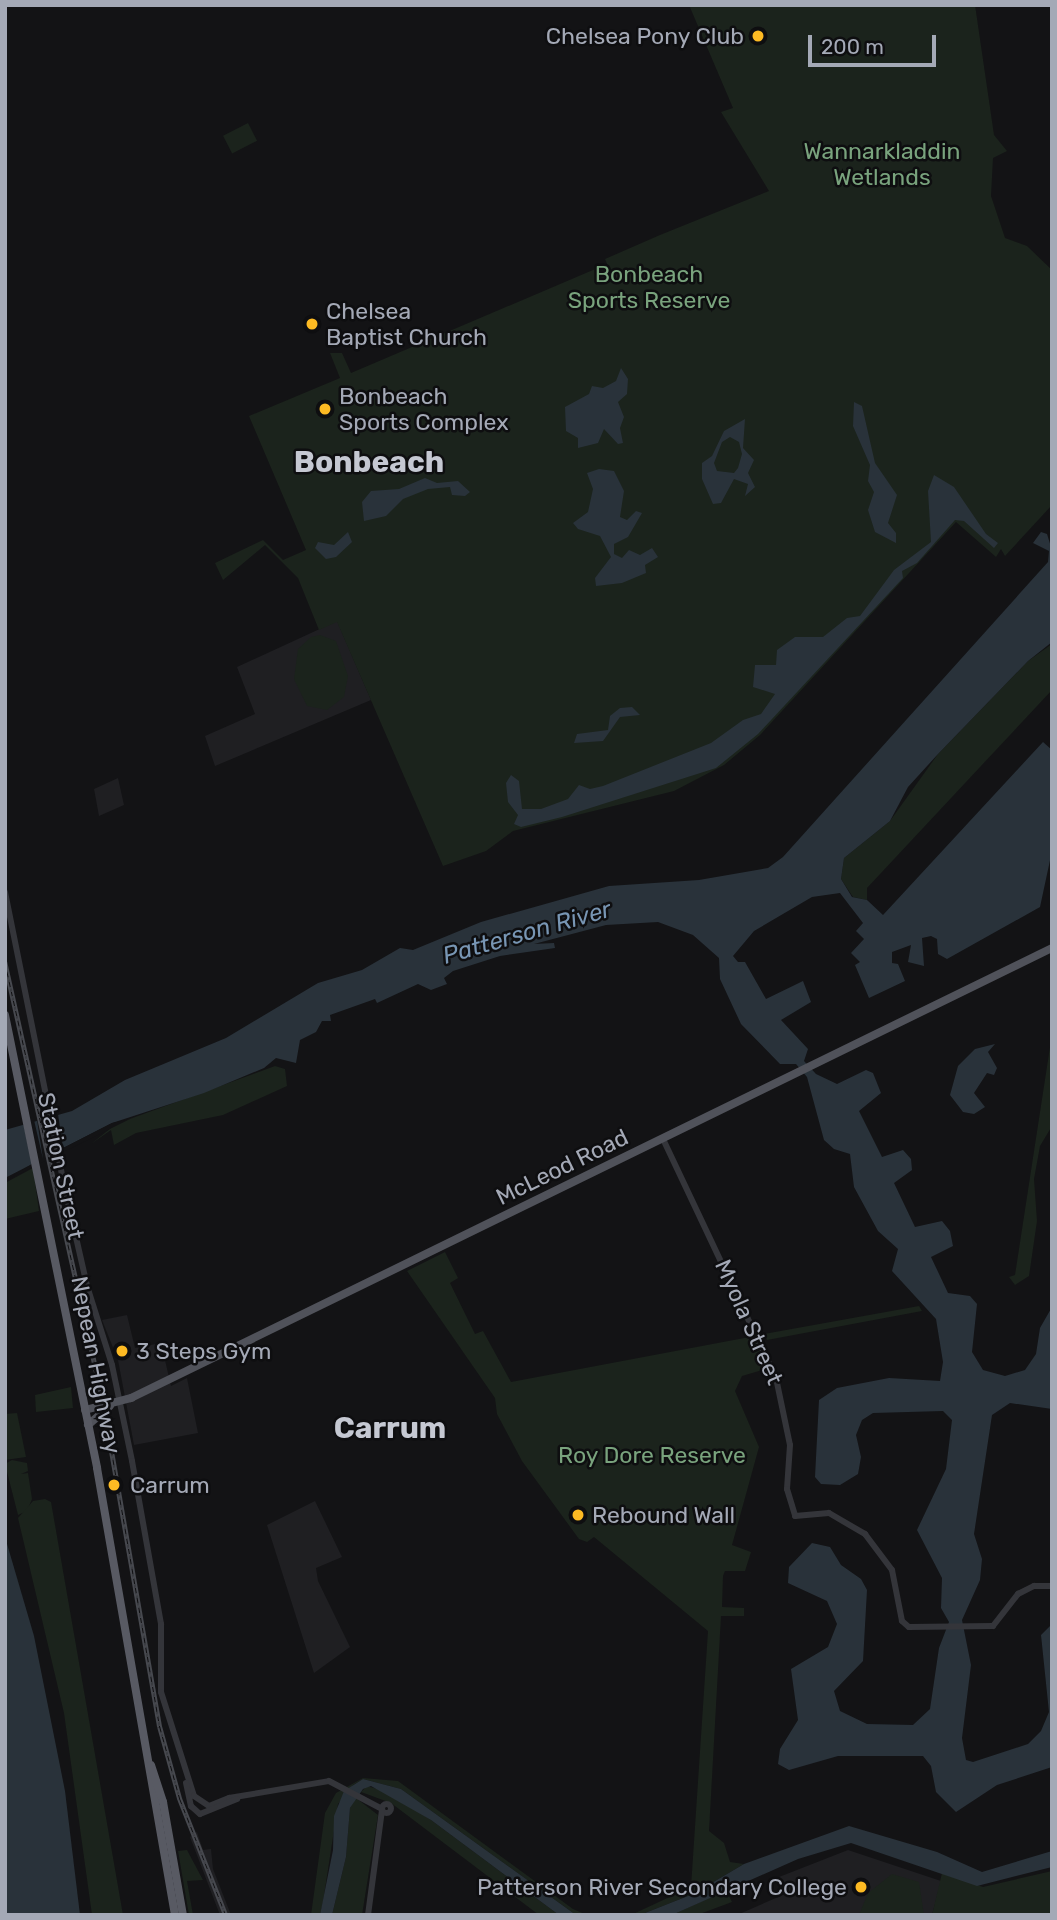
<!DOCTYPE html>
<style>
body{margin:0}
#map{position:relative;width:1057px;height:1920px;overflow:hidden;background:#131315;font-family:Rubik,sans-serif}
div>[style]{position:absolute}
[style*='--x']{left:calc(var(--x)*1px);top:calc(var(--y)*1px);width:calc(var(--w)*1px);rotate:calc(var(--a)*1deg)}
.built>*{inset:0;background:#1f1f22}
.green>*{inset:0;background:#1b231c;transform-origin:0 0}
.water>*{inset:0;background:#29323a}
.pier>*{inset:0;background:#131315}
.tertiary>*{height:6px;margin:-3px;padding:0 3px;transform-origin:3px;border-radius:3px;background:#34353a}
.tertiary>.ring{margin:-3px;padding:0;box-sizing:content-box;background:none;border:6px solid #34353a;border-radius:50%}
.primary>*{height:8px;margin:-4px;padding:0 4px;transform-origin:4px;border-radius:4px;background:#50525a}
.trunk>*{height:8px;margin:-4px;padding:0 4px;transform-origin:4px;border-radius:4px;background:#585a63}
.rail>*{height:4.5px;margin-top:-2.25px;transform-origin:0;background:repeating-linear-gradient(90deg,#0e0e10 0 5px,#47494f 0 10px);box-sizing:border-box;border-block:2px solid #47494f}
.dots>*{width:19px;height:19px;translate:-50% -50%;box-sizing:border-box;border:4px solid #0e0e10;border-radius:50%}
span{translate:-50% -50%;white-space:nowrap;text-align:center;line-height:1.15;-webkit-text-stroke:5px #0e0e10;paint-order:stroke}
.poi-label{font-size:23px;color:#a4a9b6}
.right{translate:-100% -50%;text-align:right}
.left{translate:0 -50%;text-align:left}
.park-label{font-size:23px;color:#79a37d}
.street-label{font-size:23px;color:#a4a9b6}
.water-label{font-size:24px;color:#7896b4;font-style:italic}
.district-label{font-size:30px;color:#c5c8d2;font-weight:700}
.frame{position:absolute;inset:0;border:7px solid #a4a9b6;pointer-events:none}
.scale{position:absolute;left:808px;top:35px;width:128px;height:32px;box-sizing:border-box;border:4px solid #a4a9b6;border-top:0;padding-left:9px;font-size:21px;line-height:24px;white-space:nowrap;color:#a4a9b6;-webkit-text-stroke:5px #0e0e10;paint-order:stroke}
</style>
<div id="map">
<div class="built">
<div style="clip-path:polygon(337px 621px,371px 700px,215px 766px,205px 736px,255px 714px,237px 667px)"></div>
<div style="clip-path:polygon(118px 778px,124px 805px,99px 816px,94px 789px)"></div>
<div style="clip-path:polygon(127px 1315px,135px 1348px,161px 1343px,171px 1386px,187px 1378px,198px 1433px,134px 1445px,118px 1360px,102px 1320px)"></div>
<div style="clip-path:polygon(315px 1501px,342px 1557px,316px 1568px,318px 1581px,350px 1647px,314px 1673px,267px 1525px)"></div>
<div style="clip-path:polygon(197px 1832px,203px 1850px,211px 1849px,213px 1869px,231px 1915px,220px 1915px,190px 1837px)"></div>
<div style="clip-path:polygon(848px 1850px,941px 1881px,932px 1915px,737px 1915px,785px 1894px,779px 1877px)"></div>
</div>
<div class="green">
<div style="clip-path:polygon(689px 5px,975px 5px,994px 135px,1007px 151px,993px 158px,991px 196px,1005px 238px,1027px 246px,1052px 270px,1052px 505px,1005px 556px,1001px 549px,996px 557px,956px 522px,760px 735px,724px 765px,674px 791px,513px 831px,486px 851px,443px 866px,337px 622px,319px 630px,298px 578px,265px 545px,223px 580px,215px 563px,263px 540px,283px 560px,306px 550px,249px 416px,340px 378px,330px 353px,342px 353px,351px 373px,607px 264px,605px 259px,660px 235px,769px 191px,721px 112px,733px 108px)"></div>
<div style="left:248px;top:123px;width:20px;height:28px;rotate:63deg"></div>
<div style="clip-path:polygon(320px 635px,336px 641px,348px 676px,344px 697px,327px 710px,307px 706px,294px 679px,298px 649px,311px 637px)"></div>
<div style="clip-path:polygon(1052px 644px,1052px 690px,867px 888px,867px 900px,853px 897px,841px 879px,844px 858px,890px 821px,938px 754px,1028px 661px)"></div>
<div style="clip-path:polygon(1052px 1034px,1052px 1126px,1040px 1146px,1034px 1179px,1037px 1221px,1029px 1276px,1015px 1285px,1009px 1277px,1015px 1275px)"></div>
<div style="clip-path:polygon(275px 1066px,285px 1069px,287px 1086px,223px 1115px,136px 1133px,114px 1145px,111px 1130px,91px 1144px,116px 1124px)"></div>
<div style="clip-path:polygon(33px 1168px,39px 1211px,5px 1219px,5px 1183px)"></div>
<div style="clip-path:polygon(445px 1252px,458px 1278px,450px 1283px,475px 1334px,483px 1331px,511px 1382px,755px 1336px,769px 1368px,742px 1376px,735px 1391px,759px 1447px,732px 1545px,751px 1552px,745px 1571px,725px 1571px,723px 1576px,722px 1607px,744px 1608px,744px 1616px,721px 1616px,709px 1831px,724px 1843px,730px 1862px,744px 1864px,693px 1894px,640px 1915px,631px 1915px,691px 1887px,708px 1631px,594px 1537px,587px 1542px,579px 1539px,522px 1461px,497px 1414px,495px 1398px,407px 1271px)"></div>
<div style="clip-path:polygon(919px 1306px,922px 1311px,767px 1340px,764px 1334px)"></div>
<div style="clip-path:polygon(71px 1387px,73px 1408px,36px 1412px,35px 1395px)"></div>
<div style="clip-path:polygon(17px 1413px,26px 1457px,5px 1460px,5px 1414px)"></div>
<div style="clip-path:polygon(12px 1460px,27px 1463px,28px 1471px,21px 1474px,28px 1473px,32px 1499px,27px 1511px,18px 1515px,5px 1464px)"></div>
<div style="clip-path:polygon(45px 1499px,51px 1502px,123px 1915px,92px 1915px,64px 1713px,18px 1518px,33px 1501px)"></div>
<div style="clip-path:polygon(363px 1778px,398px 1781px,573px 1909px,587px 1915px,576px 1915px,401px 1789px,363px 1779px,353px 1785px,338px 1804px,323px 1902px,320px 1915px,311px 1915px,325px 1813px,336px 1793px)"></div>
<div style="clip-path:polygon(367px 1786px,388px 1792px,431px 1820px,559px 1915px,539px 1915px,391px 1803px,361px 1792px)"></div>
<div style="clip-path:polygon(356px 1798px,378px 1815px,362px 1915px,332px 1915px,346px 1857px,350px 1808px)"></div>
<div style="clip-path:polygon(187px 1850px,203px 1880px,187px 1881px,193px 1915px,189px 1915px,178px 1851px)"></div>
<div style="clip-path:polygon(1052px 1871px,1052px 1915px,932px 1915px,942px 1873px,983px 1887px)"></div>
<div style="clip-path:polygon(892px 1874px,919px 1882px,924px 1915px,859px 1915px,868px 1893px)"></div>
<div style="clip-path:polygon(726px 1890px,732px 1902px,697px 1915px,672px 1915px)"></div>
</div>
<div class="water">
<div style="clip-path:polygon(621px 368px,628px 379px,627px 394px,618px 402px,624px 417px,620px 428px,623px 443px,618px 444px,604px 429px,598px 443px,578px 448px,578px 438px,566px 431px,565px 407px,589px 394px,592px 386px,603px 388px,616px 381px)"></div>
<div style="clip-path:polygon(854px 402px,862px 406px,875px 463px,897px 495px,888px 523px,896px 533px,896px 543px,875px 532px,868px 510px,874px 492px,868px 481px,870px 465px,853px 426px)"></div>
<div style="clip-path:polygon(evenodd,745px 419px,743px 448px,754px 460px,748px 473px,755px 487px,745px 496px,748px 484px,734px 479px,721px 503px,713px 504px,702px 479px,702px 463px,712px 456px,724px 431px,745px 419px,730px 437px,739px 442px,742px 454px,738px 468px,734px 473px,717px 471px,714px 463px,722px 442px,730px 437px)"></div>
<div style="clip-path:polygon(599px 469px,614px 471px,624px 491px,620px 517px,627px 520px,636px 511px,642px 513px,628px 537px,614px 544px,614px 554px,622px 558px,629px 550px,640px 555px,652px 548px,658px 557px,645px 565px,646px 573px,622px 583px,596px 586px,595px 578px,611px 557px,600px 536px,578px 529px,573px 523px,588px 512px,593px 489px,587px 473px)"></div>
<div style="clip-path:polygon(934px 475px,954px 487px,986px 534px,998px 543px,994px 548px,964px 521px,955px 520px,917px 563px,902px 571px,903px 578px,758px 734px,716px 768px,562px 817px,521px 827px,514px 824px,518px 815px,508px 802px,506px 783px,511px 775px,519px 781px,522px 809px,541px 809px,568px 799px,579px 785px,590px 789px,603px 786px,711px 743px,743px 720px,761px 714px,775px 694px,753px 687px,755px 665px,776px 665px,777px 650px,795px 637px,823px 637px,847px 618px,860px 616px,894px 570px,931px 542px,928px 491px)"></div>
<div style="clip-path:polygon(425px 478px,437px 483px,458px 481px,470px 492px,465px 496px,452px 495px,450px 487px,428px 489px,403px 499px,386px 516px,364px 521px,362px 502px,371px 491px,399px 489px)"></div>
<div style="clip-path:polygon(348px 532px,352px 542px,336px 557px,326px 559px,315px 548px,318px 542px,334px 545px)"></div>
<div style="clip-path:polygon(1041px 532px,1047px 534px,1052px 550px,1052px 642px,1028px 661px,938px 754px,908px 787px,890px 821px,844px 858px,841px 879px,852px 897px,867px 900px,883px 915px,1043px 742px,1052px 750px,1052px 851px,1040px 907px,947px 959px,938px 954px,937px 939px,931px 936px,922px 938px,924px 966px,908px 962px,911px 945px,892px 952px,892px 963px,898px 964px,905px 981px,869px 998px,855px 965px,860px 962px,851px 953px,864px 939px,856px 931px,863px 923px,840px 893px,812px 897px,754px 931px,733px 956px,738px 962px,745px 962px,766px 999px,803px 981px,811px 1002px,781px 1020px,808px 1049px,804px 1061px,816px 1074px,837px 1084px,866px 1070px,873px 1073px,881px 1093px,859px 1111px,882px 1157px,903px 1150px,911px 1159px,912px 1170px,894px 1183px,915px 1227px,942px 1221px,950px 1231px,953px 1246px,931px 1257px,948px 1293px,970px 1296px,977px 1304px,972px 1352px,983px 1370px,1005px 1376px,1025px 1370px,1036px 1354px,1040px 1328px,1052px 1307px,1052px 1409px,1010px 1403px,992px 1415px,974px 1534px,982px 1559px,980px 1580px,962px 1620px,971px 1665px,962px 1738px,966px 1760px,973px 1762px,1028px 1744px,1041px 1731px,1049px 1712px,1041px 1635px,1052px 1624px,1052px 1767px,997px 1785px,956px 1812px,936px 1792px,931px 1766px,923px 1756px,838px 1756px,789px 1770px,778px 1764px,780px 1749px,798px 1720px,791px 1669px,828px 1647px,837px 1624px,827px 1601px,788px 1583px,789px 1567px,812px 1543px,830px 1547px,841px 1565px,861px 1579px,867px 1590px,863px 1661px,834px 1691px,840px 1711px,867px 1724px,913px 1725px,930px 1709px,939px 1648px,949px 1622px,941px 1608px,942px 1578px,917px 1530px,946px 1469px,952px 1420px,943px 1411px,873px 1413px,862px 1420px,856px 1435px,861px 1457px,858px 1474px,840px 1485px,821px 1484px,815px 1477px,819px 1400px,837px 1388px,889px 1378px,940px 1381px,943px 1362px,936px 1319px,892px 1271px,898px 1249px,878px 1231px,854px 1187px,850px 1154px,834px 1149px,824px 1140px,807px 1077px,796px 1064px,780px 1064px,741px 1024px,720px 979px,719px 958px,693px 935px,658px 922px,606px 925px,534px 944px,554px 943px,555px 948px,500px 956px,453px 971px,444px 978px,447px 984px,431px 990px,418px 984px,377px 1003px,375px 999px,330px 1015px,331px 1021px,322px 1021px,316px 1032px,300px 1040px,296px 1063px,276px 1058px,264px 1068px,204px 1093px,112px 1123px,5px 1178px,5px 1130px,72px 1111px,125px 1080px,226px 1038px,318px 983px,362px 970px,400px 948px,413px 950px,481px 922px,609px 886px,699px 880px,768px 868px,783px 857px,1048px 562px,1049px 551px,1033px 543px)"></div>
<div style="clip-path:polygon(632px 707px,640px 715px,620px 717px,603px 741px,574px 743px,577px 734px,608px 730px,610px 716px,620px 708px)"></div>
<div style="clip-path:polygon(995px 1044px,988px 1052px,997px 1068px,994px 1075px,987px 1073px,974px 1093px,985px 1107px,974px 1114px,963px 1112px,950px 1095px,958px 1066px,975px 1049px)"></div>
<div style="clip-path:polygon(5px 1537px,34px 1636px,65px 1791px,80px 1915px,5px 1915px)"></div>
<div style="clip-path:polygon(363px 1779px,401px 1789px,576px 1915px,559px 1915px,431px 1820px,371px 1786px,363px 1789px,350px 1808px,346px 1857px,332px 1915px,320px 1915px,333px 1850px,334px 1816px,344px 1791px)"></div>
<div style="clip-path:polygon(849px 1826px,937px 1852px,982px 1872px,1052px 1851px,1052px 1867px,977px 1886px,851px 1843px,798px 1859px,672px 1915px,640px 1915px,693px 1894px,744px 1864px)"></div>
</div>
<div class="pier">
<div style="clip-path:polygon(58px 1114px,63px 1148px,112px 1123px,130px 1119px,5px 1181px,32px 1164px,23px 1122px,34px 1120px,43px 1159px,37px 1120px,42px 1119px,50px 1155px,45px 1118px)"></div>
</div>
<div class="tertiary">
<div style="--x:5;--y:892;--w:294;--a:78.6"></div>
<div style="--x:63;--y:1180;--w:109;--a:77.2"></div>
<div style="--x:87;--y:1286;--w:83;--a:72.4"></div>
<div style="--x:112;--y:1365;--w:98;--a:78.2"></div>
<div style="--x:132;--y:1461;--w:166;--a:79.9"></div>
<div style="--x:161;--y:1624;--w:68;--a:90"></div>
<div style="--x:161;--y:1692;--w:109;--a:72.4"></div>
<div style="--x:194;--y:1796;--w:18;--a:34"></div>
<div style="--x:209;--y:1806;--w:22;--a:-22"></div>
<div style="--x:229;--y:1798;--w:101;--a:-9.6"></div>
<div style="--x:329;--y:1781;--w:60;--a:27.8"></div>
<div style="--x:663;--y:1139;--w:264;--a:64.7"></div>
<div style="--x:776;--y:1378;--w:68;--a:78.2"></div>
<div style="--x:790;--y:1445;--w:44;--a:93.9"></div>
<div style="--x:787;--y:1489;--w:28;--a:73"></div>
<div style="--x:795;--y:1516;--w:34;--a:-5"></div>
<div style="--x:829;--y:1513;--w:42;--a:30.3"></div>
<div style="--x:865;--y:1534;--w:45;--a:53.1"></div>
<div style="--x:892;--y:1570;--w:52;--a:78.9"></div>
<div style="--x:902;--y:1621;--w:9;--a:41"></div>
<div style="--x:909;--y:1627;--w:84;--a:-0.7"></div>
<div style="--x:993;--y:1626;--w:41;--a:-52"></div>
<div style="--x:1018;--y:1594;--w:18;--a:-27"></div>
<div style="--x:1034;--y:1586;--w:18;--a:0"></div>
<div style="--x:186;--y:1783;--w:24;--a:78"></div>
<div style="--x:191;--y:1806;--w:12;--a:42"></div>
<div style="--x:200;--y:1814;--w:40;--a:-22"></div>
<div class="ring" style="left:381.5px;top:1803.5px;width:3px;height:3px"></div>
<div style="--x:368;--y:1915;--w:106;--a:-82.4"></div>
</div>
<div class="primary">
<div style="--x:85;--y:1410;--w:48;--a:-14.6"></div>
<div style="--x:131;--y:1398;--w:1025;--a:-26.04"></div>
<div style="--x:88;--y:1425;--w:29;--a:-41"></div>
</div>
<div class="trunk">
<div style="--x:5;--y:1015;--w:462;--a:78.5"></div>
<div style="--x:97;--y:1468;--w:454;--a:80.1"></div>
<div style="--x:151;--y:1765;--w:39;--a:72"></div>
<div style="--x:163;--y:1802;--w:115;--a:80"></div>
</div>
<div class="rail">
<div style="--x:5;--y:962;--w:450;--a:77.4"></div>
<div style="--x:103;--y:1401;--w:331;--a:80.1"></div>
<div style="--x:160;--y:1727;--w:75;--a:74.5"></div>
<div style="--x:180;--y:1799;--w:125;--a:68.4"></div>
</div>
<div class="dots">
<div style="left:758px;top:36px;background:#fdba23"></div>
<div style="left:312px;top:324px;background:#fdba23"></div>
<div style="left:325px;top:409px;background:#fdba23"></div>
<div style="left:122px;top:1351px;background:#fdba23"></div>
<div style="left:114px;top:1485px;background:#fdba23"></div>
<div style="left:578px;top:1515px;background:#fdba23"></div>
<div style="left:861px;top:1887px;background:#fdba23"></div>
</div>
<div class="poi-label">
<span class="right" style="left:744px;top:36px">Chelsea Pony Club</span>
<span class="left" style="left:326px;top:324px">Chelsea<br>Baptist Church</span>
<span class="left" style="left:339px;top:409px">Bonbeach<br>Sports Complex</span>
<span class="left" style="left:136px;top:1351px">3 Steps Gym</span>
<span class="left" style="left:130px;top:1485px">Carrum</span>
<span class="left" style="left:592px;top:1515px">Rebound Wall</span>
<span class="right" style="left:847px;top:1887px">Patterson River Secondary College</span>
</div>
<div class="park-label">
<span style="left:882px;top:164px">Wannarkladdin<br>Wetlands</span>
<span style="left:649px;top:287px">Bonbeach<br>Sports Reserve</span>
<span style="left:652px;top:1455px">Roy Dore Reserve</span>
</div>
<div class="street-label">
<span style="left:61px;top:1166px;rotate:78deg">Station Street</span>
<span style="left:562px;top:1167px;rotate:-26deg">McLeod Road</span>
<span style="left:749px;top:1322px;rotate:66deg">Myola Street</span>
<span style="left:96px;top:1365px;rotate:79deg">Nepean Highway</span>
</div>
<div class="water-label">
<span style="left:527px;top:933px;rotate:-16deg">Patterson River</span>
</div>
<div class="district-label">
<span style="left:369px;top:462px">Bonbeach</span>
<span style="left:390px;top:1428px">Carrum</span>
</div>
<div class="frame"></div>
<div class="scale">200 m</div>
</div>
